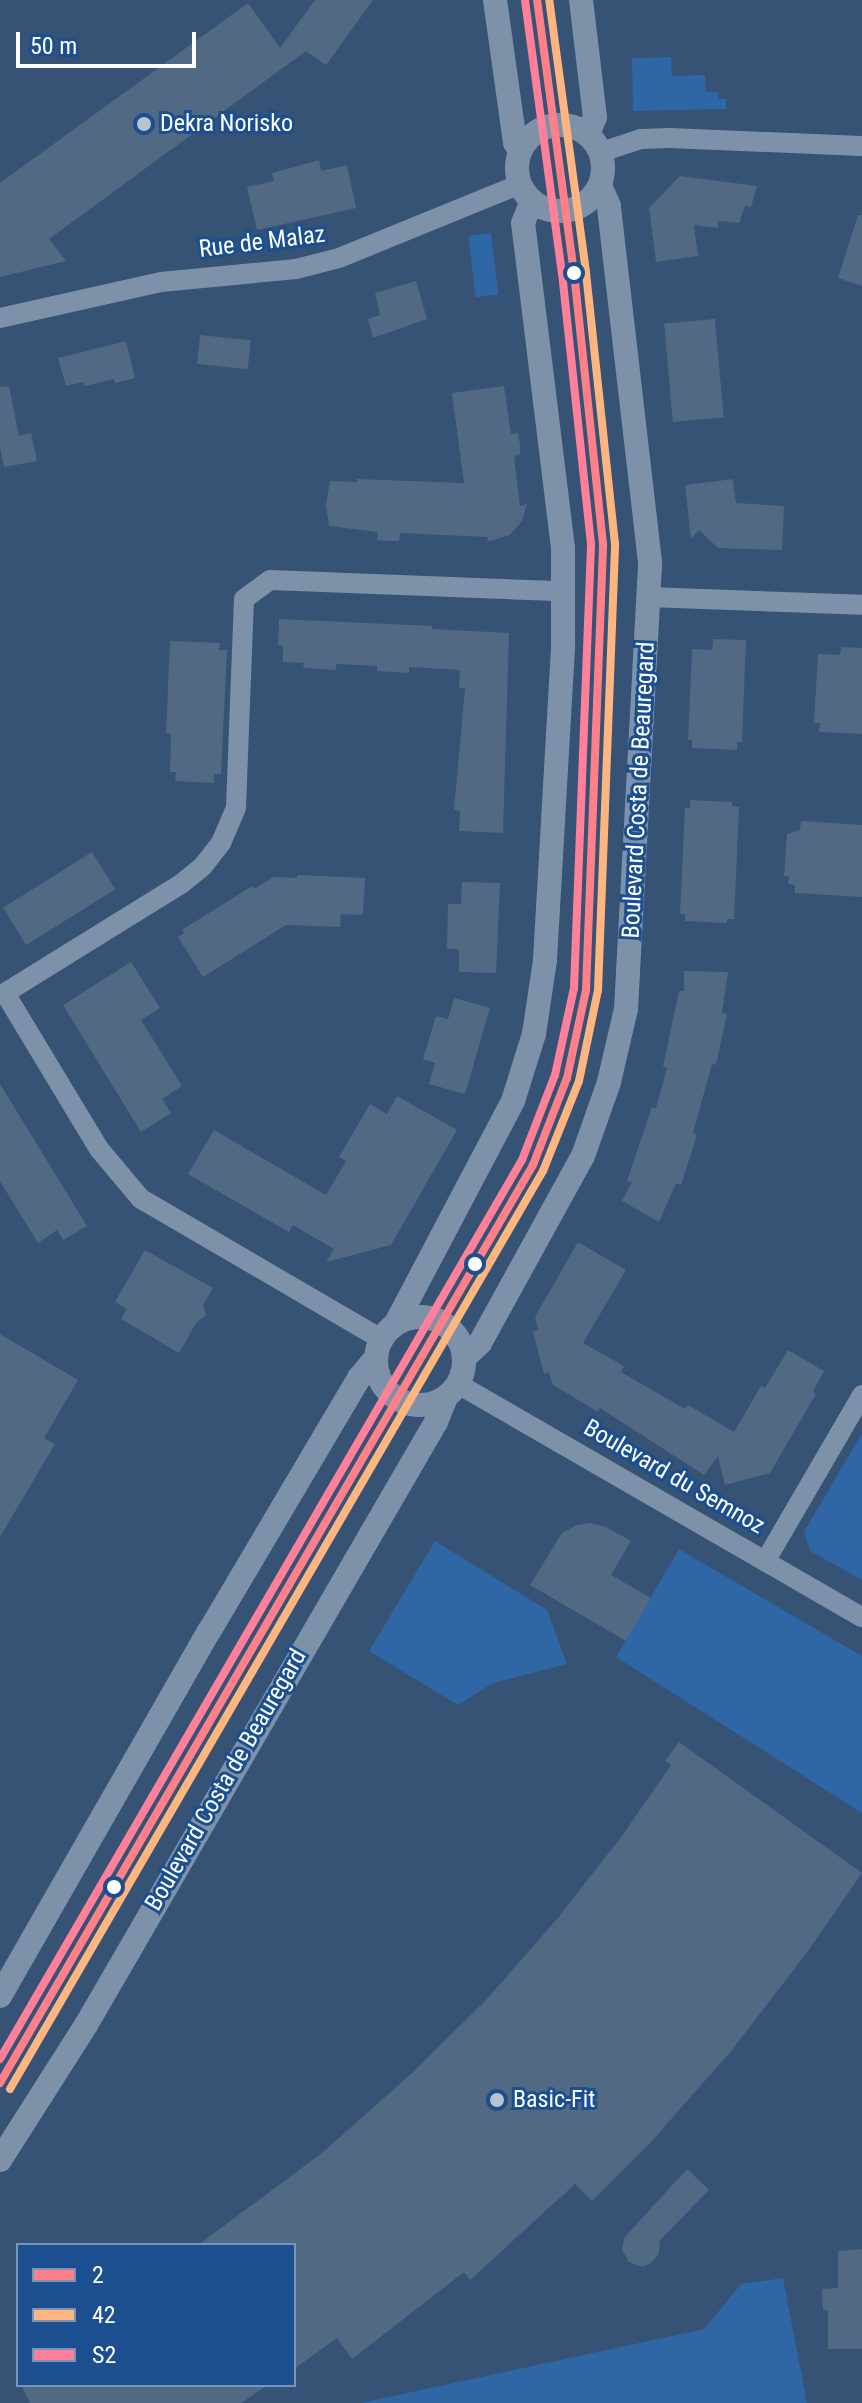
<!DOCTYPE html>
<style>
body{margin:0}
#map{position:relative;width:862px;height:2403px;overflow:hidden;background:#365274;font-family:"Roboto Condensed",sans-serif}
div>[style]{position:absolute}
[style*='--x']{left:calc(var(--x)*1px);top:calc(var(--y)*1px);width:calc(var(--w)*1px);rotate:calc(var(--a)*1deg)}
.green>*{inset:0;background:#2f66a5;transform-origin:0 0}
.building>*{inset:0;background:#526984;transform-origin:0 0}
.minor>*{height:20px;margin:-10px;padding:0 10px;transform-origin:10px;border-radius:10px;background:#7d92a8}
.tertiary>*{height:24px;margin:-12px;padding:0 12px;transform-origin:12px;border-radius:12px;background:#7d92a8}
.tertiary>.ring{margin:-12px;padding:0;box-sizing:content-box;background:none;border:24px solid #7d92a8;border-radius:50%}
.bus-1>*{height:8px;margin:-4px;padding:0 4px;transform-origin:4px;border-radius:4px;background:#ff8088}
.bus-2>*{height:8px;margin:-4px;padding:0 4px;transform-origin:4px;border-radius:4px;background:#ffb580}
.bus-3>*{height:8px;margin:-4px;padding:0 4px;transform-origin:4px;border-radius:4px;background:#ff8098}
.dots>*{width:22px;height:22px;translate:-50% -50%;box-sizing:border-box;border:4px solid #1b4f8f;border-radius:50%}
span{translate:-50% -50%;white-space:nowrap;text-align:center;line-height:1.15;-webkit-text-stroke:6px #1b4f8f;paint-order:stroke}
.poi-label{font-size:24px;color:#fff}
.left{translate:0 -50%;text-align:left}
.street-label{font-size:24px;color:#fff}
.legend{position:absolute;left:16px;top:2243px;width:280px;height:144px;box-sizing:border-box;background:#1b4f8f;border:2px solid #7695bc;margin:0;padding:10px 14px;list-style:none;font-size:24px;color:#fff}
.legend li{display:flex;align-items:center;gap:16px;height:40px}
.legend b{width:40px;border:2px solid #7695bc}
.scale{position:absolute;left:16px;top:32px;width:180px;height:36px;box-sizing:border-box;border:4px solid #fff;border-top:0;padding-left:10px;font-size:24px;line-height:28px;white-space:nowrap;color:#fff;-webkit-text-stroke:6px #1b4f8f;paint-order:stroke}
</style>
<div id="map">
<div class="green">
<div style="clip-path:polygon(671px 57px,672px 76px,705px 75px,706px 92px,718px 92px,719px 99px,726px 99px,726px 109px,633px 111px,632px 58px)"></div>
<div style="left:491px;top:233px;width:62px;height:23px;rotate:83deg"></div>
<div style="clip-path:polygon(862px 1433px,862px 1580px,810px 1551px,804px 1532px)"></div>
<div style="clip-path:polygon(435px 1541px,547px 1610px,567px 1664px,493px 1683px,458px 1705px,369px 1651px)"></div>
<div style="clip-path:polygon(679px 1549px,862px 1656px,862px 1813px,616px 1657px)"></div>
<div style="clip-path:polygon(783px 2278px,807px 2403px,361px 2403px,704px 2329px,741px 2284px)"></div>
</div>
<div class="building">
<div style="clip-path:polygon(315px 0,373px 0,326px 65px,306px 51px,49px 239px,66px 261px,0 277px,0 183px,248px 3px,280px 48px)"></div>
<div style="clip-path:polygon(319px 160px,321px 171px,347px 165px,356px 208px,257px 230px,247px 187px,274px 181px,272px 173px)"></div>
<div style="clip-path:polygon(680px 176px,757px 186px,751px 207px,745px 206px,739px 223px,718px 221px,718px 228px,694px 225px,698px 256px,656px 262px,649px 208px)"></div>
<div style="clip-path:polygon(858px 215px,862px 215px,862px 286px,838px 278px)"></div>
<div style="clip-path:polygon(416px 281px,427px 319px,373px 338px,368px 319px,380px 315px,375px 293px)"></div>
<div style="left:715px;top:319px;width:99px;height:51px;rotate:85deg"></div>
<div style="left:200px;top:335px;width:51px;height:29px;rotate:6deg"></div>
<div style="clip-path:polygon(126px 341px,135px 378px,115px 383px,114px 379px,85px 386px,84px 382px,66px 386px,58px 358px)"></div>
<div style="clip-path:polygon(9px 386px,19px 436px,31px 433px,37px 461px,4px 467px,0 447px,0 387px)"></div>
<div style="clip-path:polygon(504px 386px,511px 434px,518px 433px,520px 444px,520px 455px,514px 456px,520px 506px,527px 504px,522px 521px,510px 535px,487px 542px,488px 537px,400px 533px,399px 541px,388px 541px,377px 540px,378px 532px,329px 526px,326px 505px,330px 481px,357px 482px,357px 479px,464px 483px,452px 393px)"></div>
<div style="clip-path:polygon(733px 479px,736px 503px,784px 506px,782px 550px,718px 548px,699px 530px,691px 539px,685px 485px)"></div>
<div style="clip-path:polygon(279px 619px,432px 626px,432px 629px,509px 633px,503px 833px,459px 831px,460px 811px,454px 810px,465px 688px,459px 688px,460px 670px,409px 667px,409px 673px,377px 671px,377px 666px,336px 664px,336px 670px,303px 668px,304px 663px,283px 662px,283px 646px,278px 645px)"></div>
<div style="clip-path:polygon(713px 639px,746px 640px,742px 742px,737px 742px,737px 750px,692px 748px,692px 740px,688px 740px,692px 649px,712px 650px)"></div>
<div style="clip-path:polygon(170px 641px,220px 643px,219px 650px,227px 650px,221px 774px,214px 774px,214px 783px,175px 781px,176px 772px,170px 772px,171px 734px,166px 733px)"></div>
<div style="clip-path:polygon(841px 647px,862px 648px,862px 734px,819px 732px,820px 723px,814px 723px,818px 654px,840px 655px)"></div>
<div style="clip-path:polygon(690px 800px,732px 802px,732px 806px,739px 807px,734px 919px,727px 919px,727px 923px,685px 921px,685px 914px,680px 914px,685px 808px,690px 808px)"></div>
<div style="clip-path:polygon(801px 821px,862px 825px,862px 897px,795px 893px,795px 885px,788px 884px,789px 876px,784px 876px,787px 834px,800px 830px)"></div>
<div style="left:92px;top:852px;width:44px;height:105px;rotate:58deg"></div>
<div style="clip-path:polygon(297px 875px,365px 878px,363px 915px,341px 914px,340px 927px,286px 925px,203px 977px,178px 937px,184px 933px,182px 930px,252px 886px,254px 889px,274px 877px,297px 878px)"></div>
<div style="clip-path:polygon(462px 882px,500px 883px,496px 973px,459px 972px,459px 949px,447px 949px,448px 904px,461px 904px)"></div>
<div style="clip-path:polygon(131px 962px,160px 1008px,141px 1020px,182px 1086px,162px 1099px,171px 1113px,141px 1132px,63px 1005px)"></div>
<div style="clip-path:polygon(684px 971px,728px 972px,722px 1013px,727px 1014px,716px 1065px,712px 1064px,693px 1133px,697px 1135px,681px 1185px,676px 1183px,659px 1222px,622px 1201px,632px 1182px,627px 1181px,652px 1107px,656px 1108px,667px 1068px,663px 1067px,679px 991px,684px 991px)"></div>
<div style="clip-path:polygon(454px 998px,490px 1008px,465px 1094px,429px 1084px,435px 1063px,423px 1059px,436px 1016px,448px 1019px)"></div>
<div style="clip-path:polygon(0 1084px,87px 1226px,63px 1240px,57px 1230px,38px 1243px,0 1181px)"></div>
<div style="clip-path:polygon(397px 1096px,457px 1130px,391px 1245px,326px 1262px,334px 1249px,293px 1225px,289px 1232px,188px 1174px,214px 1130px,326px 1195px,346px 1161px,339px 1157px,370px 1104px,387px 1114px)"></div>
<div style="clip-path:polygon(578px 1242px,626px 1270px,583px 1343px,624px 1366px,621px 1372px,685px 1409px,688px 1405px,734px 1432px,761px 1386px,765px 1388px,788px 1350px,824px 1371px,813px 1391px,816px 1394px,770px 1473px,725px 1485px,718px 1456px,704px 1475px,600px 1408px,598px 1412px,553px 1385px,549px 1372px,544px 1374px,533px 1332px,538px 1330px,535px 1317px)"></div>
<div style="clip-path:polygon(145px 1250px,213px 1288px,203px 1305px,206px 1315px,196px 1323px,179px 1353px,121px 1319px,127px 1309px,115px 1302px)"></div>
<div style="clip-path:polygon(0 1334px,78px 1380px,44px 1438px,55px 1444px,0 1537px)"></div>
<div style="clip-path:polygon(590px 1523px,606px 1527px,631px 1541px,611px 1575px,651px 1598px,626px 1641px,530px 1585px,562px 1533px,577px 1525px)"></div>
<div style="clip-path:polygon(679px 1742px,862px 1873px,808px 1951px,732px 2050px,651px 2142px,592px 2201px,575px 2184px,470px 2280px,464px 2272px,352px 2359px,337px 2338px,294px 2369px,294px 2245px,198px 2245px,322px 2153px,412px 2073px,487px 1999px,557px 1919px,622px 1836px,671px 1765px,665px 1761px)"></div>
<div style="clip-path:polygon(687px 2169px,709px 2190px,660px 2240px,659px 2254px,651px 2263px,642px 2267px,629px 2262px,622px 2250px,624px 2238px)"></div>
<div style="clip-path:polygon(862px 2249px,862px 2349px,828px 2349px,828px 2310px,823px 2310px,822px 2289px,838px 2288px,838px 2251px)"></div>
<div style="clip-path:polygon(21px 2385px,268px 2385px,241px 2403px,30px 2403px)"></div>
</div>
<div class="minor">
<div style="--x:601;--y:152;--w:42;--a:-18"></div>
<div style="--x:641;--y:139;--w:29;--a:-2"></div>
<div style="--x:670;--y:138;--w:192;--a:2.4"></div>
<div style="--x:0;--y:318;--w:165;--a:-12.6"></div>
<div style="--x:161;--y:282;--w:136;--a:-5.5"></div>
<div style="--x:296;--y:269;--w:44;--a:-14.3"></div>
<div style="--x:339;--y:258;--w:196;--a:-22.2"></div>
<div style="--x:648;--y:597;--w:214;--a:2.1"></div>
<div style="--x:381;--y:1339;--w:278;--a:-149.7"></div>
<div style="--x:141;--y:1199;--w:65;--a:-130"></div>
<div style="--x:99;--y:1149;--w:182;--a:-121.1"></div>
<div style="--x:5;--y:993;--w:207;--a:-31.8"></div>
<div style="--x:181;--y:884;--w:28;--a:-39"></div>
<div style="--x:203;--y:866;--w:29;--a:-52"></div>
<div style="--x:221;--y:843;--w:39;--a:-67"></div>
<div style="--x:236;--y:807;--w:208;--a:-87.8"></div>
<div style="--x:244;--y:599;--w:32;--a:-36"></div>
<div style="--x:270;--y:580;--w:292;--a:2.2"></div>
<div style="--x:458;--y:1384;--w:466;--a:30"></div>
<div style="--x:766;--y:1560;--w:191;--a:-59.8"></div>
</div>
<div class="tertiary">
<div style="--x:495;--y:0;--w:144;--a:82"></div>
<div style="--x:515;--y:143;--w:9;--a:49"></div>
<div style="--x:581;--y:0;--w:118;--a:83.2"></div>
<div style="--x:595;--y:117;--w:18;--a:112"></div>
<div class="ring" style="left:517px;top:125px;width:62px;height:62px"></div>
<div class="ring" style="left:376px;top:1317px;width:64px;height:64px"></div>
<div style="--x:396;--y:1323;--w:251;--a:-62.2"></div>
<div style="--x:513;--y:1101;--w:70;--a:-72.6"></div>
<div style="--x:534;--y:1034;--w:75;--a:-81.5"></div>
<div style="--x:545;--y:960;--w:316;--a:-86.7"></div>
<div style="--x:563;--y:645;--w:97;--a:-90"></div>
<div style="--x:563;--y:548;--w:327;--a:-97"></div>
<div style="--x:523;--y:223;--w:24;--a:-68"></div>
<div style="--x:464;--y:1358;--w:22;--a:-43"></div>
<div style="--x:480;--y:1343;--w:213;--a:-61.2"></div>
<div style="--x:583;--y:1156;--w:78;--a:-70.6"></div>
<div style="--x:609;--y:1082;--w:75;--a:-76.9"></div>
<div style="--x:626;--y:1009;--w:448;--a:-86.9"></div>
<div style="--x:650;--y:562;--w:358;--a:-96.6"></div>
<div style="--x:609;--y:206;--w:22;--a:-114"></div>
<div style="--x:0;--y:1996;--w:422;--a:-60.2"></div>
<div style="--x:210;--y:1630;--w:293;--a:-59.4"></div>
<div style="--x:359;--y:1378;--w:26;--a:-50"></div>
<div style="--x:0;--y:2160;--w:160;--a:-57.5"></div>
<div style="--x:86;--y:2025;--w:697;--a:-59.87"></div>
<div style="--x:436;--y:1422;--w:27;--a:-68"></div>
</div>
<div class="bus-1">
<div style="--x:0;--y:2083;--w:1062;--a:-59.86"></div>
<div style="--x:533;--y:1165;--w:93;--a:-68.7"></div>
<div style="--x:567;--y:1078;--w:90;--a:-77.8"></div>
<div style="--x:586;--y:990;--w:446;--a:-87.8"></div>
<div style="--x:603;--y:544;--w:273;--a:-96.1"></div>
<div style="--x:574;--y:273;--w:275;--a:-97.7"></div>
</div>
<div class="bus-2">
<div style="--x:10;--y:2089;--w:1062;--a:-59.86"></div>
<div style="--x:543;--y:1171;--w:97;--a:-68.2"></div>
<div style="--x:579;--y:1081;--w:93;--a:-78.2"></div>
<div style="--x:598;--y:990;--w:446;--a:-87.8"></div>
<div style="--x:615;--y:544;--w:274;--a:-96.1"></div>
<div style="--x:586;--y:272;--w:275;--a:-97.7"></div>
</div>
<div class="bus-3">
<div style="--x:0;--y:2059;--w:1040;--a:-59.86"></div>
<div style="--x:522;--y:1160;--w:91;--a:-68.8"></div>
<div style="--x:555;--y:1075;--w:89;--a:-77.7"></div>
<div style="--x:574;--y:988;--w:444;--a:-87.8"></div>
<div style="--x:591;--y:544;--w:272;--a:-96.1"></div>
<div style="--x:562;--y:274;--w:275;--a:-97.7"></div>
</div>
<div class="dots">
<div style="left:144px;top:124px;background:#b9c2ce"></div>
<div style="left:574px;top:273px;background:#fff"></div>
<div style="left:475px;top:1264px;background:#fff"></div>
<div style="left:114px;top:1887px;background:#fff"></div>
<div style="left:497px;top:2100px;background:#b9c2ce"></div>
</div>
<div class="poi-label">
<span class="left" style="left:160px;top:124px">Dekra Norisko</span>
<span class="left" style="left:513px;top:2100px">Basic-Fit</span>
</div>
<div class="street-label">
<span style="left:262px;top:242px;rotate:-7deg">Rue de Malaz</span>
<span style="left:639px;top:790px;rotate:-87deg">Boulevard Costa de Beauregard</span>
<span style="left:674px;top:1477px;rotate:30deg">Boulevard du Semnoz</span>
<span style="left:226px;top:1780px;rotate:-60deg">Boulevard Costa de Beauregard</span>
</div>
<ul class="legend">
<li><b style="height:10px;background:#ff8088"></b>2</li>
<li><b style="height:10px;background:#ffb580"></b>42</li>
<li><b style="height:10px;background:#ff8098"></b>S2</li>
</ul>
<div class="scale">50 m</div>
</div>
